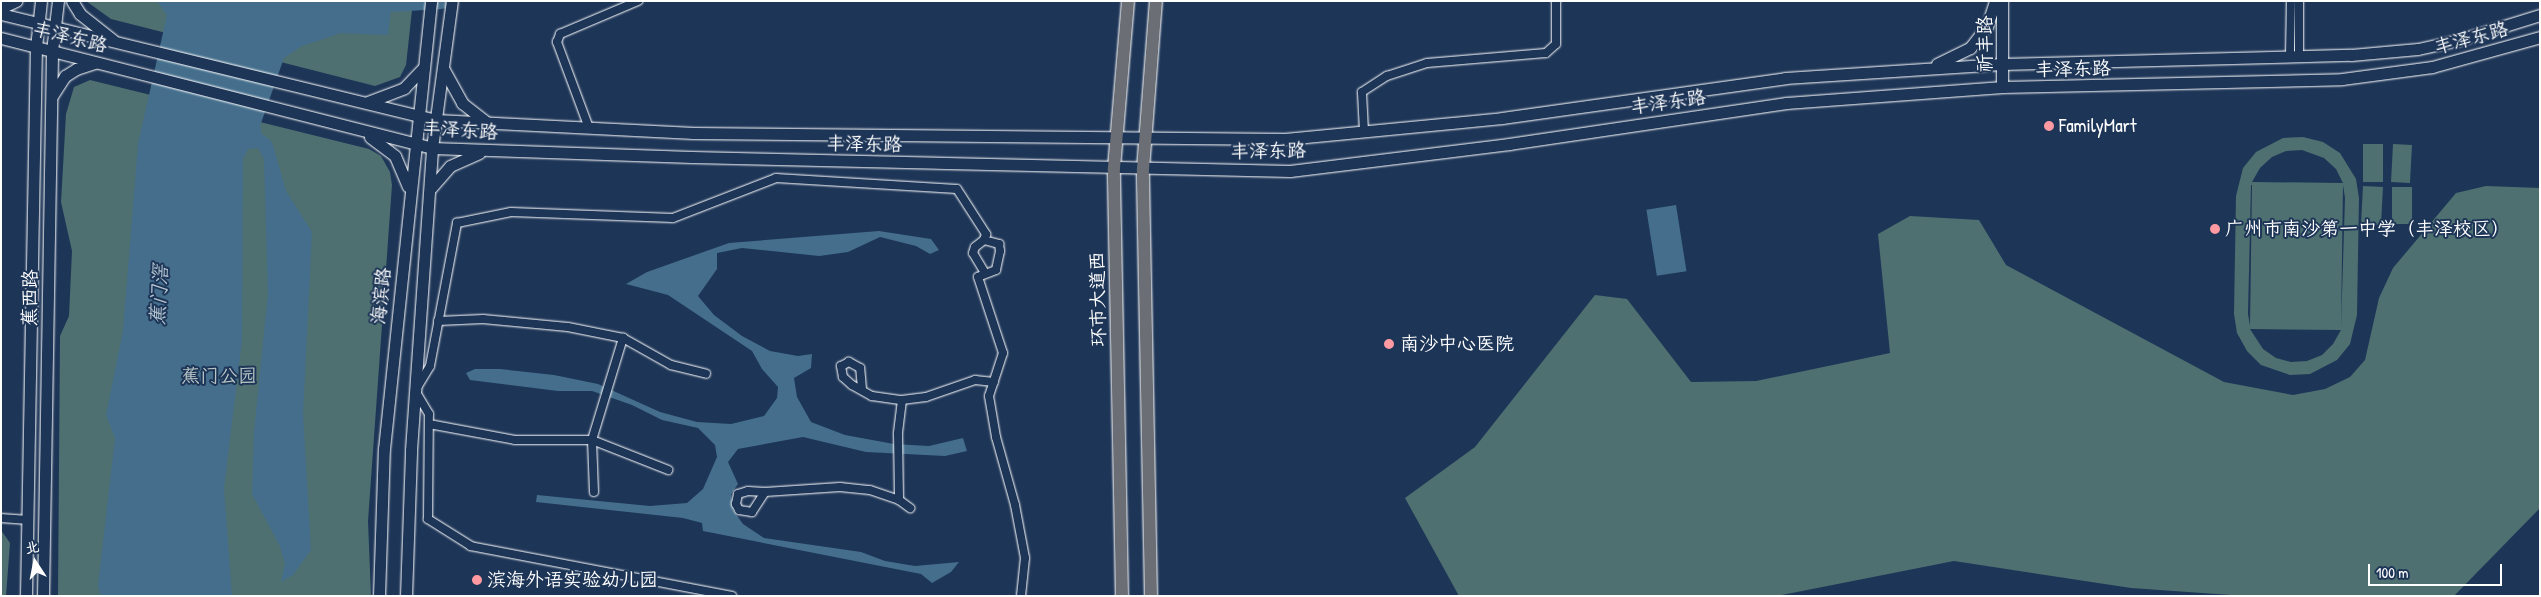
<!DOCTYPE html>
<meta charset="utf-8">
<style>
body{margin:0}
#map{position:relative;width:2541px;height:597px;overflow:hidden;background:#1d3557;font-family:"Patrick Hand","LXGW WenKai TC",sans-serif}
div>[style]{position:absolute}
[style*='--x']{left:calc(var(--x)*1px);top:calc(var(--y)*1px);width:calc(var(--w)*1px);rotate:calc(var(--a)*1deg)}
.green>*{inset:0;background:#4e7071;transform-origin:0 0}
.water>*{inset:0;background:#446e8c;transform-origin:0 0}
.river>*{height:16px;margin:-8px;padding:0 8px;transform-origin:8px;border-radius:8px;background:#446e8c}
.roads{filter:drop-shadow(0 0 1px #fff) drop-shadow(0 0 1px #fff)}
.street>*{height:8px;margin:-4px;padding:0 4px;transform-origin:4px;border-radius:4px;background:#1d3557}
.secondary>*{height:11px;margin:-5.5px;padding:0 5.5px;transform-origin:5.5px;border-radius:5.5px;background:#1d3557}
.primary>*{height:12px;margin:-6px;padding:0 6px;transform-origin:6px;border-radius:6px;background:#6b6f75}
.dots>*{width:14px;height:14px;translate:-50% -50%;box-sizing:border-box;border:2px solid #1d3557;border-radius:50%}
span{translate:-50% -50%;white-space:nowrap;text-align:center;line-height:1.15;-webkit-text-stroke:4px #1d3557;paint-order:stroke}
.street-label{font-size:19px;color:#fff}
.poi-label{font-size:19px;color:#fff}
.left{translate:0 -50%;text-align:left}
.park-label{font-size:19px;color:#b8c6c6}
.water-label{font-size:20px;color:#b4c5d1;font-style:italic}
.frame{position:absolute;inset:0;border:2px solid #fff;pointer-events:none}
.north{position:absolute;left:10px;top:537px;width:50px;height:50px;-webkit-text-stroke:4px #1d3557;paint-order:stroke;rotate:349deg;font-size:14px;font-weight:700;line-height:20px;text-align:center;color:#fff}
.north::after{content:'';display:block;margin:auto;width:18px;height:22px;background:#fff;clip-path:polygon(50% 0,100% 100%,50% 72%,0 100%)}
.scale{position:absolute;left:2368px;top:564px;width:134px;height:22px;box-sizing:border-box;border:2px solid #fff;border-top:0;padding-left:6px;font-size:15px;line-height:18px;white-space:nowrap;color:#fff;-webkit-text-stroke:4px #1d3557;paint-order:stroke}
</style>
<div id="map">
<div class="green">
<div style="clip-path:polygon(86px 1px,413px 1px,406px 65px,400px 77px,375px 86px,111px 19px)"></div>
<div style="clip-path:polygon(90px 80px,369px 149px,381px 156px,390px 172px,392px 185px,368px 521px,371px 596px,58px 596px,60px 336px,69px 316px,72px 251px,61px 202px,66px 114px,74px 87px)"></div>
<div style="clip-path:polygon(evenodd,2303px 137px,2323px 142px,2340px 153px,2356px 179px,2359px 198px,2357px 315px,2350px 344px,2337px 360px,2310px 374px,2290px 375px,2261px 365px,2247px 351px,2237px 333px,2234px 314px,2236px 196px,2243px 168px,2256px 152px,2283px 138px,2303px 137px,2302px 150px,2324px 158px,2336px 169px,2343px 183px,2252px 182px,2260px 168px,2272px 157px,2286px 151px,2302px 150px,2303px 137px,2251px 185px,2252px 185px,2250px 326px,2248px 314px,2251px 185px,2303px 137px,2343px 185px,2345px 198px,2341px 328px,2341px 327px,2343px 185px,2303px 137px,2250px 329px,2340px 330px,2341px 330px,2333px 344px,2322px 355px,2307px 361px,2291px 362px,2276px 358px,2263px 349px,2250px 329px)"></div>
<div style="left:2363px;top:144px;width:20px;height:38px"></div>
<div style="left:2393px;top:144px;width:19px;height:38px;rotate:3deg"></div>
<div style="left:2363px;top:186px;width:20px;height:38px;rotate:3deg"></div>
<div style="clip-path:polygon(2486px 186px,2540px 188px,2540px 508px,2454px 596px,2245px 596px,2131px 588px,1954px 561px,1777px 596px,1459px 596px,1405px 498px,1475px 447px,1595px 295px,1627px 299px,1691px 382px,1756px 381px,1890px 353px,1878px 234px,1910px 216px,1979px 220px,2006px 265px,2224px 382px,2293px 395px,2325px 389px,2350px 377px,2365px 360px,2379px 298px,2393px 268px,2456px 193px)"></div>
<div style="left:2392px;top:187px;width:20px;height:37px"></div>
<div style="clip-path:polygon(1px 530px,10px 543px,6px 596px,1px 596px)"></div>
</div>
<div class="water">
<div style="clip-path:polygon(157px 1px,392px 1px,388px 35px,341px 33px,302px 46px,284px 58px,260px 126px,262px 134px,272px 142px,286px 191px,312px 232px,303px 414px,311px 550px,293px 575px,281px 582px,285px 564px,280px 546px,252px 494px,254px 432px,268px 294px,264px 159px,258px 148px,248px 149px,243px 159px,242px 340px,224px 488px,232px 596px,101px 596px,98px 586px,115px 438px,106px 415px,123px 331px,138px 144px,167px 15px)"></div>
<div style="left:1676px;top:205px;width:67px;height:30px;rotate:81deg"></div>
<div style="clip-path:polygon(879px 231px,931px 239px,939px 250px,930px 254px,916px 246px,880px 237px,848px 252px,819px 256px,742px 248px,717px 253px,717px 269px,698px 296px,714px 315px,742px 336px,770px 351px,798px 356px,812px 354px,811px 368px,794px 378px,797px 397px,811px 422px,845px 435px,894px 444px,929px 446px,963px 438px,967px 451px,945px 456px,866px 452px,803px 437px,738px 449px,728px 462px,738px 484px,731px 494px,733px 510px,743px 524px,764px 538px,861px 552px,885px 561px,915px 566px,959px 562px,951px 572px,932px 583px,921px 574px,703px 531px,702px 523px,683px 518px,536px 502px,537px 495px,650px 506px,687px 503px,703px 489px,717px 457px,715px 445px,698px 428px,662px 420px,632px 405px,592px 391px,558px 391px,470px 380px,466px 373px,475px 369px,500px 369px,554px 375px,598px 384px,660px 412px,697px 422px,731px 424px,764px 416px,777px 398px,778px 387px,762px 369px,752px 351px,668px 295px,626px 284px,647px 272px,729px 243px)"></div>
</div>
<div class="river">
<div style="--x:391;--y:4;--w:50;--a:-3.4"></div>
</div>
<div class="roads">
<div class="street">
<div style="--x:2299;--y:1;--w:55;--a:90"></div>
<div style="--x:2290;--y:56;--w:55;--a:-89"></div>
<div style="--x:589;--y:128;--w:92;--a:-110.4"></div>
<div style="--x:557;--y:42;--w:9;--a:-69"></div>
<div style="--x:560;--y:34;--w:85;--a:-22.9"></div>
<div style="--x:1364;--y:131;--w:39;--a:-93"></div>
<div style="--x:1362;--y:92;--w:30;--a:-33"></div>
<div style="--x:1387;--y:76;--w:42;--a:-18"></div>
<div style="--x:1427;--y:63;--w:119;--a:-4.8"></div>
<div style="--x:1546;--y:53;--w:13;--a:-42"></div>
<div style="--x:1556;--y:44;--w:43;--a:-90"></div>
<div style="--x:985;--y:273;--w:23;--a:-121"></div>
<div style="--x:973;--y:253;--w:6;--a:-72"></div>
<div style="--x:975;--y:247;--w:11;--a:-38"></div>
<div style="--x:984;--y:240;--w:16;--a:15"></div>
<div style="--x:999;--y:244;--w:7;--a:82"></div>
<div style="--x:1000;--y:251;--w:19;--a:102"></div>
<div style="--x:996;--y:270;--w:19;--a:159"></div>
<div style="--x:978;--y:277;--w:80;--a:71.8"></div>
<div style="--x:1003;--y:353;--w:45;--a:108"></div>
<div style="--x:989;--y:396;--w:42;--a:80.3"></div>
<div style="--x:996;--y:437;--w:71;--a:74.4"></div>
<div style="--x:1015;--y:505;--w:54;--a:79.3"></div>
<div style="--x:1025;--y:558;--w:38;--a:96"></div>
<div style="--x:438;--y:321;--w:45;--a:-2.5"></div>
<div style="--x:483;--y:319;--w:85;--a:5.4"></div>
<div style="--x:568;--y:327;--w:56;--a:11.3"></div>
<div style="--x:623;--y:338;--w:55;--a:29.4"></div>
<div style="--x:671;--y:365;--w:36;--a:14"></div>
<div style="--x:862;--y:389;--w:21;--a:-95"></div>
<div style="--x:860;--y:368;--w:13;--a:-151"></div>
<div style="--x:849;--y:362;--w:9;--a:153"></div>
<div style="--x:841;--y:366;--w:11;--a:80"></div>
<div style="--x:843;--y:377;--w:12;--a:42"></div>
<div style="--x:852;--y:385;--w:23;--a:29"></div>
<div style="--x:872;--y:396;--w:30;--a:8"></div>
<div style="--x:902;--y:400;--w:24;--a:-7"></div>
<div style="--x:926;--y:397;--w:52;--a:-19.1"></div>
<div style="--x:975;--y:380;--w:19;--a:6"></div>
<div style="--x:902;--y:400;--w:34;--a:97"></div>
<div style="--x:898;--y:434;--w:66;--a:89.1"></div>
<div style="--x:899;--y:500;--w:14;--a:36"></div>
<div style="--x:429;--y:424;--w:87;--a:10.5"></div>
<div style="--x:515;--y:440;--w:77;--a:0"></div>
<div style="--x:592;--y:440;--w:107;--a:-73.1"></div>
<div style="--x:594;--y:492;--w:52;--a:-92.2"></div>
<div style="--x:592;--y:440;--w:82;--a:21.5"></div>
<div style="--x:765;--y:492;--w:24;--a:123"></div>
<div style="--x:752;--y:512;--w:13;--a:-171"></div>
<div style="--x:739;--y:510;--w:7;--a:-117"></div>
<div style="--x:736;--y:504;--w:10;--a:-79"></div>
<div style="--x:738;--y:494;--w:10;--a:-17"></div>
<div style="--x:748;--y:491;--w:17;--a:3"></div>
<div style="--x:765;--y:492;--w:75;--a:-3.8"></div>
<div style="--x:840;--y:487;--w:30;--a:6"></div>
<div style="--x:870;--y:490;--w:31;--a:19"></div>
<div style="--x:1;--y:518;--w:27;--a:4"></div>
<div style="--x:732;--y:596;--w:266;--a:-169.2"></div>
<div style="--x:471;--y:546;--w:51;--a:-147.9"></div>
<div style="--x:428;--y:519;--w:105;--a:-89.5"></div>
<div style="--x:429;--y:414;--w:27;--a:-121"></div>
<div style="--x:415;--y:391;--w:29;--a:-59"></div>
<div style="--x:430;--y:366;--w:146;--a:-79.3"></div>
<div style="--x:457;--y:223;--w:55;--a:-11.5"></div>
<div style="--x:511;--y:212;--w:162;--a:2.1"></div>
<div style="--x:673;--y:218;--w:110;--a:-21.2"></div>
<div style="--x:776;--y:178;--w:181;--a:3.5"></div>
<div style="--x:957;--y:189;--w:54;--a:57.2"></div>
<div style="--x:986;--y:234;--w:6;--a:108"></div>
</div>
<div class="secondary">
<div style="--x:72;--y:1;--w:15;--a:58"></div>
<div style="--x:80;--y:14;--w:42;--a:38.2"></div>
<div style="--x:2002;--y:1;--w:86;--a:90"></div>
<div style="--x:1;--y:8;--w:17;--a:-25"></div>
<div style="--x:1;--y:14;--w:448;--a:13.7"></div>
<div style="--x:436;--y:120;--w:258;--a:2.9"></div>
<div style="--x:694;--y:133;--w:591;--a:0.58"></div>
<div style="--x:1285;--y:139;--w:218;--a:-5.5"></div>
<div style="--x:1502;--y:118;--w:286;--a:-8"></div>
<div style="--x:1785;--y:78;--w:217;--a:-3.7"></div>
<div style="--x:2002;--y:64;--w:349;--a:-1.5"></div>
<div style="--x:2351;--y:55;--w:67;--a:-5.1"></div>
<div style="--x:2418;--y:49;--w:42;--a:-12.4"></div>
<div style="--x:2459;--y:40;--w:85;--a:-17.2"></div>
<div style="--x:1;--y:38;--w:445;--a:14.3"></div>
<div style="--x:432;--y:148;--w:260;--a:2"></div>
<div style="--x:692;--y:157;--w:598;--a:1.34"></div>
<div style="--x:1290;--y:171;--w:221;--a:-7"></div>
<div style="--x:1509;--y:144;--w:280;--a:-8.4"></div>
<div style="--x:1786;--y:103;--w:217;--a:-4.2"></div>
<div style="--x:2002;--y:87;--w:340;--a:-1.3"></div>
<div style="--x:2342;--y:79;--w:91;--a:-7.6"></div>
<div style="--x:2432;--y:67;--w:112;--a:-15.5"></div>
<div style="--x:1937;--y:64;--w:37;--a:-26"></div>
<div style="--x:1970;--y:48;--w:28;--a:-52"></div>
<div style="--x:1987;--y:26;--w:26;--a:-72"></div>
<div style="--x:444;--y:70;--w:38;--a:61"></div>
<div style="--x:462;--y:103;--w:33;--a:38"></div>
<div style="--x:52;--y:96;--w:24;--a:-57"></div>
<div style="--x:65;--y:76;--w:13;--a:-32"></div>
<div style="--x:76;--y:69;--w:20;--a:-18"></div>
<div style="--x:368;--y:102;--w:39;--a:-21"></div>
<div style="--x:404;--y:88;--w:29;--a:-46"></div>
<div style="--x:370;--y:137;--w:31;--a:37"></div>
<div style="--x:395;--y:156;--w:33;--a:67"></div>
<div style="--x:431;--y:188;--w:29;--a:-49"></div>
<div style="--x:450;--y:166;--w:32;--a:-24"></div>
<div style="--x:26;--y:596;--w:549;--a:-88.96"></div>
<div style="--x:36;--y:47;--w:46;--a:-83.8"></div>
<div style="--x:43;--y:596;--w:545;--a:-89.05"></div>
<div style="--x:52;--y:51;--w:50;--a:-83.2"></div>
<div style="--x:379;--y:596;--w:147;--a:-88.1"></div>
<div style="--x:384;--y:449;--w:450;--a:-84"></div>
<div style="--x:406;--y:596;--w:146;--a:-88"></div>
<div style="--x:411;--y:450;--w:303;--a:-86"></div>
<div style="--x:432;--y:148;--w:148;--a:-82.3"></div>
</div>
<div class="primary">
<div style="--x:1122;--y:596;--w:428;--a:-91.1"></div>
<div style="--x:1114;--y:168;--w:168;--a:-85.2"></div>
<div style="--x:1151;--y:596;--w:427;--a:-91.1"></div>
<div style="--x:1143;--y:169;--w:169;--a:-85.6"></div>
</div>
</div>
<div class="dots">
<div style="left:2049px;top:126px;background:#ff9aa2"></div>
<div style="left:2215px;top:229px;background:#ff9aa2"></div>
<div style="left:1389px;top:344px;background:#ff9aa2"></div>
<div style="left:477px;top:580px;background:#ff9aa2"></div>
</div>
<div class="street-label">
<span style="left:70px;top:37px;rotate:14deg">丰泽东路</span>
<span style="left:2471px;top:38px;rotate:-15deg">丰泽东路</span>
<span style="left:1985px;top:44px;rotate:-90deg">祈丰路</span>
<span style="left:2073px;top:69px;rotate:-1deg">丰泽东路</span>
<span style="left:1668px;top:102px;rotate:-8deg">丰泽东路</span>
<span style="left:460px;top:130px;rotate:4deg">丰泽东路</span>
<span style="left:864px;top:144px;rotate:1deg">丰泽东路</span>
<span style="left:1268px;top:151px;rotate:-1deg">丰泽东路</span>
<span style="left:381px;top:296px;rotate:-84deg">海滨路</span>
<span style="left:30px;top:298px;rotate:-89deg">蕉西路</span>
<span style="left:1098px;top:299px;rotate:-91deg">环市大道西</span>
</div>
<div class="poi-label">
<span class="left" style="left:2059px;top:126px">FamilyMart</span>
<span class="left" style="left:2225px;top:229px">广州市南沙第一中学（丰泽校区）</span>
<span class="left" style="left:1400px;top:344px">南沙中心医院</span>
<span class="left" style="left:487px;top:580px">滨海外语实验幼儿园</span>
</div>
<div class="park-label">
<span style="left:219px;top:376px">蕉门公园</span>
</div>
<div class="water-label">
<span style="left:158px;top:295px;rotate:-86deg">蕉门滘</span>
</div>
<div class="frame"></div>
<div class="north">北</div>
<div class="scale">100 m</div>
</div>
